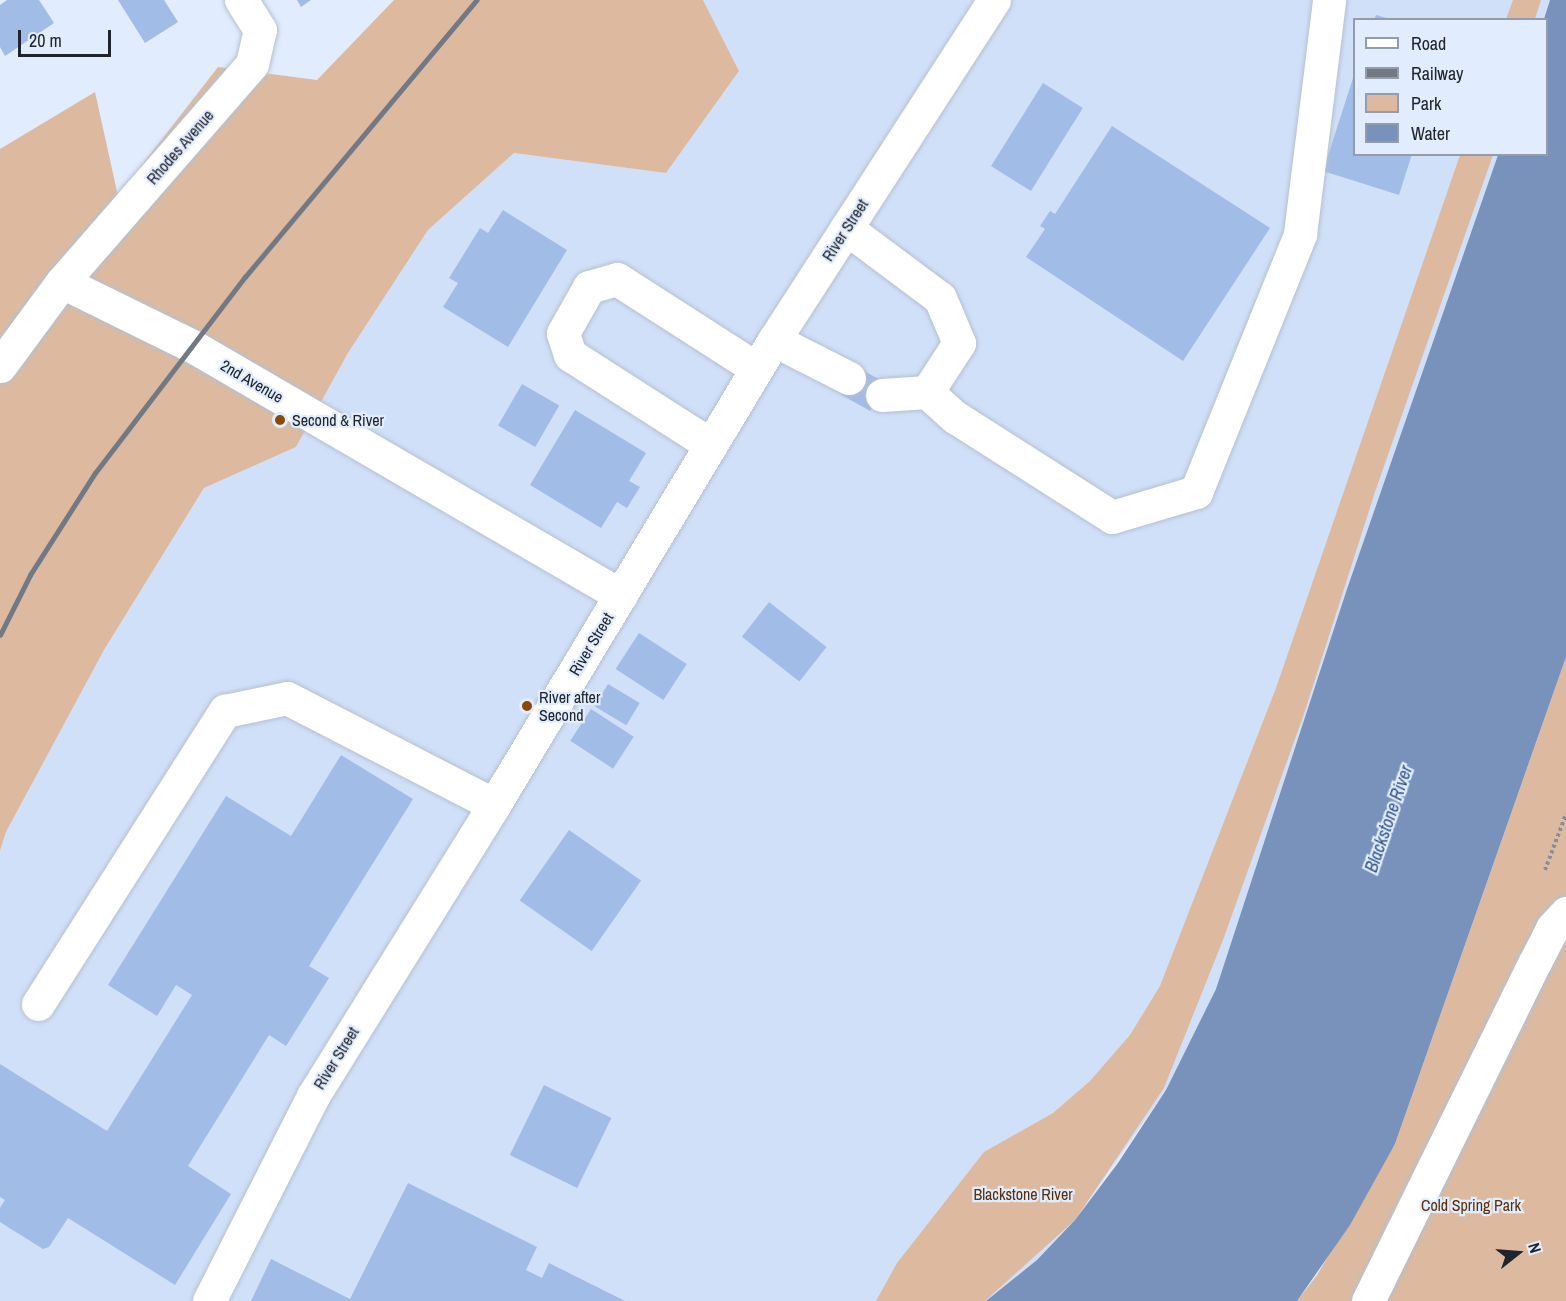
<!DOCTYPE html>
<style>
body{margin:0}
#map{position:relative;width:1566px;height:1301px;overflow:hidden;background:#e1ecfe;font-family:"Archivo Narrow",sans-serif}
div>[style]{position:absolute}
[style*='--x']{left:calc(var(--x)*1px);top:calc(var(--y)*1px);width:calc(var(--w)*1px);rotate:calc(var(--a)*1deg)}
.built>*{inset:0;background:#d1e0f9}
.green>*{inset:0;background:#ddba9f}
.water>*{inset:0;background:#7892bb}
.building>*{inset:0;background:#a1bce7;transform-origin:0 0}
.path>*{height:4px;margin-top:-2px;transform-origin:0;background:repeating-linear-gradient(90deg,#868e9b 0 3px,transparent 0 6px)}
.roads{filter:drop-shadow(0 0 2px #b5c0d1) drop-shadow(0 0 2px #b5c0d1)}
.minor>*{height:33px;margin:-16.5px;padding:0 16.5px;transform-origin:16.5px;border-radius:16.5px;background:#fff}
.rail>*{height:4.5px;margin:-2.25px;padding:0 2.25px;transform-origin:2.25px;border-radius:2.25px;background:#727984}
.dots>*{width:16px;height:16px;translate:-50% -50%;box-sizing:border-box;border:3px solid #e1ecfe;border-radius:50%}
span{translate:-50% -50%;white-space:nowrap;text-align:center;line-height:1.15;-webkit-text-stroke:4.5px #e1ecfe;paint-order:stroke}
.street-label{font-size:16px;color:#20242b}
.poi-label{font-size:16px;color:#20242b}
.left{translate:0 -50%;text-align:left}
.park-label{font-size:16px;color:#572e05}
.water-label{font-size:18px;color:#315389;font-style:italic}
.legend{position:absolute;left:1353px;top:18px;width:195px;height:138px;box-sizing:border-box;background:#e1ecfe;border:2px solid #949caa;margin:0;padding:8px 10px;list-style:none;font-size:18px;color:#20242b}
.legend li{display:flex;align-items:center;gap:12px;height:30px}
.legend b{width:30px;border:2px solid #949caa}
.north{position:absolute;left:1488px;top:1223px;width:60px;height:60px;-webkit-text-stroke:4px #e1ecfe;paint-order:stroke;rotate:73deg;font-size:16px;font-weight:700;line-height:24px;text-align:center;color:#20242b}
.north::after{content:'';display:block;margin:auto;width:21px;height:27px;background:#20242b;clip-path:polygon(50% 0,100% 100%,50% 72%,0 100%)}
.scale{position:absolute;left:18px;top:30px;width:93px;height:27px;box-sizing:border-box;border:3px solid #20242b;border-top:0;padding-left:8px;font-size:18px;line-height:21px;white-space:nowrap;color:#20242b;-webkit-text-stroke:4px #e1ecfe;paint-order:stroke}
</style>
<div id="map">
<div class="built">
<div style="clip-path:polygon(703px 0,1550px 0,1544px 19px,1354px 20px,1354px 154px,1498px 155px,1347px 589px,1216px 989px,1166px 1090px,1075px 1220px,1037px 1260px,986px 1301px,0 1301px,0 851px,6px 832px,104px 650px,204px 488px,296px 447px,348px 353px,428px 230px,514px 153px,666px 173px,739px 71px)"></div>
</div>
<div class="green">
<div style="clip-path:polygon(394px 0,703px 0,739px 71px,666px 173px,514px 153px,428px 230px,348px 353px,296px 447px,204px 488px,104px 650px,6px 832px,0 851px,0 149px,95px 92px,118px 196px,218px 67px,317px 80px)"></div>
<div style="clip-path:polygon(1513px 0,1541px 0,1535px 19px,1506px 19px)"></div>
<div style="clip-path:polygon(1460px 155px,1493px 155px,1375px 492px,1304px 714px,1223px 940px,1164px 1088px,1075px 1220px,985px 1301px,876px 1301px,897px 1263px,984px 1152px,1053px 1113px,1090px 1081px,1130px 1035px,1160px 986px,1276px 688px)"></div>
<div style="clip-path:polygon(1566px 657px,1566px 1301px,1297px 1301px,1317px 1275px,1395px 1144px)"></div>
</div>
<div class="water">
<div style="clip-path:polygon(1550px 0,1566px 0,1566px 657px,1395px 1144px,1350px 1225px,1297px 1301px,986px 1301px,1037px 1260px,1075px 1220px,1118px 1163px,1166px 1090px,1216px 989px,1347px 589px,1498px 155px,1546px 154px,1544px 19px)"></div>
</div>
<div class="building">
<div style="clip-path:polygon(7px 0,39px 0,54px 23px,5px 56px,0 47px,0 5px)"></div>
<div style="clip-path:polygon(118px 0,164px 0,178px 22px,145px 43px)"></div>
<div style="clip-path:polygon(297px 0,311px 0,301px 7px)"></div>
<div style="clip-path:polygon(1376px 15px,1390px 19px,1390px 20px,1374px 20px)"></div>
<div style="clip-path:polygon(1354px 75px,1354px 154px,1412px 154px,1399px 195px,1323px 171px)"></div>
<div style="left:1043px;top:83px;width:47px;height:98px;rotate:32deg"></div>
<div style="clip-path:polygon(1112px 126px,1270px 228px,1183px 361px,1026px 257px,1045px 229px,1040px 226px,1050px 211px,1055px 214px)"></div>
<div style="clip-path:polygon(503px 210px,567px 250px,508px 347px,443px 307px,458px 283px,449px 278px,480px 228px,488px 233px)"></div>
<div style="left:857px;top:367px;width:33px;height:32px;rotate:29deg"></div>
<div style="left:522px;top:384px;width:43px;height:48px;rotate:30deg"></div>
<div style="clip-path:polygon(575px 410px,646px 453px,629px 481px,640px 487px,627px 508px,617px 502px,601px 528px,530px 485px)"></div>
<div style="left:769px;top:602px;width:73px;height:44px;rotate:38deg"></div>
<div style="left:639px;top:633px;width:57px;height:43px;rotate:33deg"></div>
<div style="left:608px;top:684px;width:37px;height:26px;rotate:31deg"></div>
<div style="left:591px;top:709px;width:51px;height:38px;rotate:33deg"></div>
<div style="clip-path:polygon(341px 755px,413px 799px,309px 966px,329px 978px,286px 1046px,269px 1035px,188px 1166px,231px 1194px,175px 1285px,68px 1218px,49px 1247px,43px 1249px,0 1222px,0 1208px,5px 1200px,0 1197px,0 1064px,107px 1131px,192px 995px,176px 985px,157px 1016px,108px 985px,226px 796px,291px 836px)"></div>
<div style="left:569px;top:830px;width:88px;height:86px;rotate:35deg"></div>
<div style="left:544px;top:1085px;width:75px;height:78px;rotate:26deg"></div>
<div style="clip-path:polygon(408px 1183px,537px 1247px,526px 1270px,542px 1278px,549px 1263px,625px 1301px,251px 1301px,271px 1259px,350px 1299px)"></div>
</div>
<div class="path">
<div style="--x:1545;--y:870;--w:60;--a:-69.4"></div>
</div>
<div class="roads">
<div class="minor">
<div style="--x:846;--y:228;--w:117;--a:36.7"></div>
<div style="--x:940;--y:298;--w:49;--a:67.1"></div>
<div style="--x:959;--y:343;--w:59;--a:123.1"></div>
<div style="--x:927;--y:392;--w:45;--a:176.2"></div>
<div style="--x:62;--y:282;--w:147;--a:26.2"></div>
<div style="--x:194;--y:347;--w:494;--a:30.2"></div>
<div style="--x:774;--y:340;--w:84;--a:26.9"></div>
<div style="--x:0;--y:366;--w:104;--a:-53.6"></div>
<div style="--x:62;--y:282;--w:289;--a:-48.9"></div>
<div style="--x:252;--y:64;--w:35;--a:-77"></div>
<div style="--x:260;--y:30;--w:36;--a:-122"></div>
<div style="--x:927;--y:392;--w:38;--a:42"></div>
<div style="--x:955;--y:417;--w:186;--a:32.5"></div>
<div style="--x:1112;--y:517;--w:88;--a:-16.6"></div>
<div style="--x:1196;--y:492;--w:278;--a:-68"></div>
<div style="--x:1300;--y:234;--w:236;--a:-82.9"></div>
<div style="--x:711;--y:445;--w:167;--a:-147.4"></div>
<div style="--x:570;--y:355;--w:23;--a:-108"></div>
<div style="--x:563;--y:333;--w:53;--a:-60.5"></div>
<div style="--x:589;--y:287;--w:29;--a:-16"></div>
<div style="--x:617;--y:279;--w:166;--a:32.7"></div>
<div style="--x:38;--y:1004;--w:348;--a:-57.5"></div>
<div style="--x:225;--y:711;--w:63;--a:-11.8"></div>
<div style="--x:287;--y:698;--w:233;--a:27.3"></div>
<div style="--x:209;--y:1301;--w:230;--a:-63.1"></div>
<div style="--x:313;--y:1096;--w:343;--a:-58.1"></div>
<div style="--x:494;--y:805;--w:543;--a:-58.95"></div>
<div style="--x:774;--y:340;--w:405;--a:-57.1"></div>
<div style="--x:1368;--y:1301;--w:378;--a:-63.8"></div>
<div style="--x:1535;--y:962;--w:38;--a:-63"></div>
<div style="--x:1552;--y:928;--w:21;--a:-47"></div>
</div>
</div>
<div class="rail">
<div style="--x:0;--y:635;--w:67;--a:-63.4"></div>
<div style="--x:30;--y:575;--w:121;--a:-57.5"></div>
<div style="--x:95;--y:473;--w:247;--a:-52.6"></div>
<div style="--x:245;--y:277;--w:361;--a:-50.1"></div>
</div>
<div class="dots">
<div style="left:280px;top:420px;background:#874a07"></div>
<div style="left:527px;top:706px;background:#874a07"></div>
</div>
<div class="street-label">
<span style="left:180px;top:147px;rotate:-49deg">Rhodes Avenue</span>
<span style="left:845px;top:230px;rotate:-57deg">River Street</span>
<span style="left:252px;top:381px;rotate:30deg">2nd Avenue</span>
<span style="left:591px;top:644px;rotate:-59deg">River Street</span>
<span style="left:336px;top:1058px;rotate:-58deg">River Street</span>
</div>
<div class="poi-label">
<span class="left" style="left:292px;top:420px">Second &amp; River</span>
<span class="left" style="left:539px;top:706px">River after<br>Second</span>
</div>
<div class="park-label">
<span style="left:1023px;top:1194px">Blackstone River</span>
<span style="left:1471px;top:1205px">Cold Spring Park</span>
</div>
<div class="water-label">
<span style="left:1389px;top:819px;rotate:-71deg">Blackstone River</span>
</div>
<ul class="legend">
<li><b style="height:8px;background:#fff"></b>Road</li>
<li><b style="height:8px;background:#727984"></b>Railway</li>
<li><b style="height:16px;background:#ddba9f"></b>Park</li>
<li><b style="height:16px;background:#7892bb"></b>Water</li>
</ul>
<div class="north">N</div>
<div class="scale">20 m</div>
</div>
